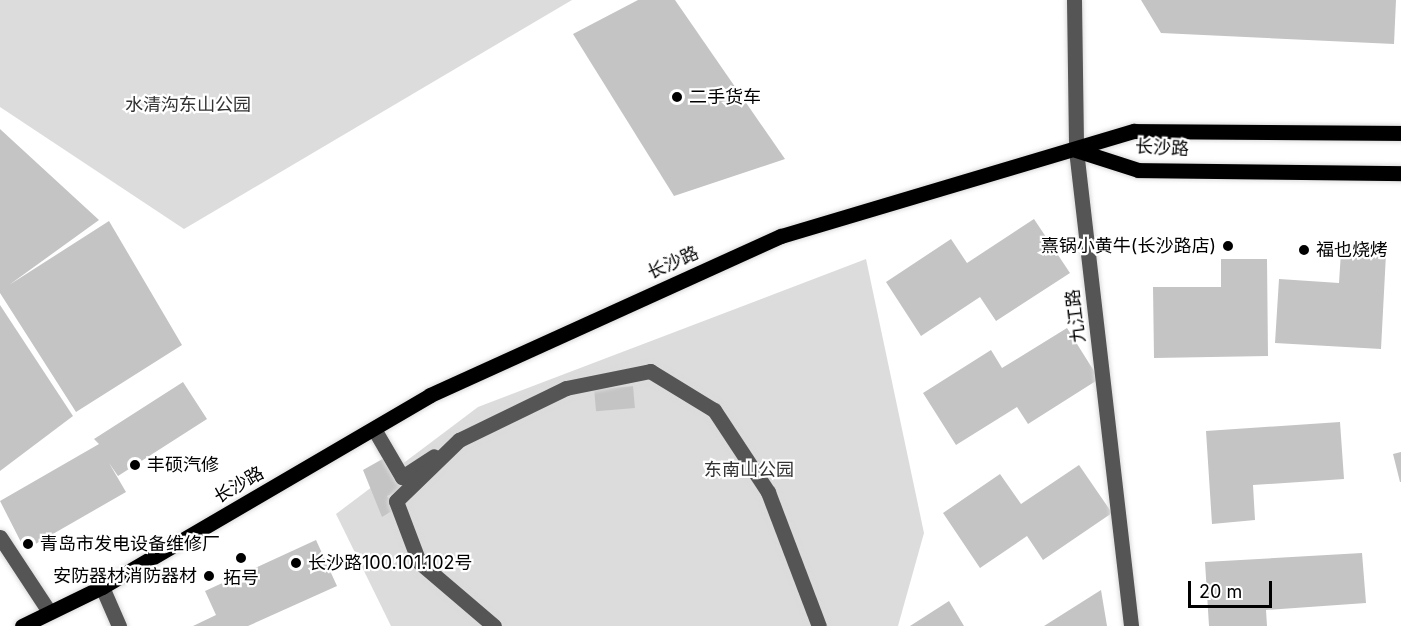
<!DOCTYPE html>
<meta charset="utf-8">
<style>
body{margin:0}
#map{position:relative;width:1401px;height:626px;overflow:hidden;background:#fff;font-family:Inter,"Noto Sans SC",sans-serif}
div>[style]{position:absolute}
[style*='--x']{left:calc(var(--x)*1px);top:calc(var(--y)*1px);width:calc(var(--w)*1px);rotate:calc(var(--a)*1deg)}
.green>*{inset:0;background:#dcdcdc}
.building>*{inset:0;background:#c4c4c4;transform-origin:0 0}
.roads{filter:drop-shadow(0 0 2px #dbdbdb) drop-shadow(0 0 2px #dbdbdb)}
.minor>*{height:15px;margin:-7.5px;padding:0 7.5px;transform-origin:7.5px;border-radius:7.5px;background:#555}
.major>*{height:15px;margin:-7.5px;padding:0 7.5px;transform-origin:7.5px;border-radius:7.5px;background:#000}
.dots>*{width:16px;height:16px;translate:-50% -50%;box-sizing:border-box;border:3px solid #fff;border-radius:50%}
span{translate:-50% -50%;white-space:nowrap;text-align:center;line-height:1.15;-webkit-text-stroke:4.5px #fff;paint-order:stroke}
.poi-label{font-size:18px;color:#000}
.left{translate:0 -50%;text-align:left}
.right{translate:-100% -50%;text-align:right}
.park-label{font-size:18px;color:#333}
.street-label{font-size:18px;color:#000}
.scale{position:absolute;left:1188px;top:581px;width:84px;height:27px;box-sizing:border-box;border:3px solid #000;border-top:0;padding-left:8px;font-size:18px;line-height:21px;white-space:nowrap;color:#000;-webkit-text-stroke:4px #fff;paint-order:stroke}
</style>
<div id="map">
<div class="green">
<div style="clip-path:polygon(0 0,572px 0,184px 229px,0 107px)"></div>
<div style="clip-path:polygon(866px 259px,924px 533px,898px 626px,391px 626px,336px 514px,478px 407px)"></div>
</div>
<div class="building">
<div style="clip-path:polygon(638px 0,675px 0,785px 159px,674px 196px,573px 34px)"></div>
<div style="clip-path:polygon(1141px 0,1396px 0,1394px 44px,1161px 33px)"></div>
<div style="clip-path:polygon(0 129px,99px 220px,9px 285px,109px 221px,182px 345px,76px 412px,0 293px)"></div>
<div style="clip-path:polygon(1034px 219px,1070px 273px,996px 321px,980px 297px,921px 336px,886px 282px,951px 239px,967px 263px)"></div>
<div style="clip-path:polygon(1341px 252px,1386px 254px,1381px 349px,1275px 343px,1279px 279px,1339px 283px)"></div>
<div style="clip-path:polygon(1221px 259px,1267px 259px,1268px 356px,1154px 358px,1153px 287px,1221px 287px)"></div>
<div style="clip-path:polygon(0 305px,73px 416px,0 471px)"></div>
<div style="clip-path:polygon(1067px 328px,1099px 379px,1028px 424px,1017px 407px,956px 445px,923px 393px,991px 350px,1002px 368px)"></div>
<div style="clip-path:polygon(183px 382px,207px 419px,118px 476px,109px 463px,126px 492px,25px 550px,0 501px,99px 444px,94px 439px)"></div>
<div style="left:633px;top:386px;width:22px;height:39px;rotate:85deg"></div>
<div style="clip-path:polygon(1340px 422px,1344px 479px,1253px 485px,1255px 520px,1212px 524px,1206px 431px)"></div>
<div style="clip-path:polygon(1401px 452px,1401px 482px,1400px 482px,1393px 454px)"></div>
<div style="clip-path:polygon(386px 457px,403px 489px,387px 496px,395px 509px,382px 517px,363px 470px)"></div>
<div style="clip-path:polygon(1079px 465px,1112px 513px,1043px 560px,1027px 536px,980px 568px,943px 513px,1000px 474px,1021px 504px)"></div>
<div style="clip-path:polygon(316px 540px,337px 586px,248px 626px,193px 626px,216px 615px,205px 591px)"></div>
<div style="clip-path:polygon(1362px 553px,1366px 603px,1266px 610px,1267px 626px,1209px 626px,1205px 562px)"></div>
<div style="clip-path:polygon(1101px 590px,1107px 626px,1044px 626px)"></div>
<div style="clip-path:polygon(949px 601px,964px 626px,910px 626px)"></div>
</div>
<div class="roads">
<div class="minor">
<div style="--x:1074;--y:0;--w:150;--a:89.2"></div>
<div style="--x:1076;--y:150;--w:479;--a:83.4"></div>
<div style="--x:374;--y:429;--w:56;--a:59.7"></div>
<div style="--x:402;--y:477;--w:38;--a:-33"></div>
<div style="--x:0;--y:537;--w:87;--a:56.7"></div>
<div style="--x:102;--y:587;--w:43;--a:66.4"></div>
<div style="--x:494;--y:626;--w:99;--a:-139.5"></div>
<div style="--x:419;--y:562;--w:65;--a:-110.7"></div>
<div style="--x:396;--y:501;--w:88;--a:-44.1"></div>
<div style="--x:459;--y:440;--w:119;--a:-25.9"></div>
<div style="--x:566;--y:388;--w:86;--a:-11.4"></div>
<div style="--x:650;--y:371;--w:75;--a:31.4"></div>
<div style="--x:714;--y:410;--w:98;--a:56.6"></div>
<div style="--x:768;--y:492;--w:143;--a:69.2"></div>
</div>
<div class="major">
<div style="--x:1076;--y:150;--w:65;--a:17.9"></div>
<div style="--x:1138;--y:170;--w:263;--a:0.7"></div>
<div style="--x:22;--y:626;--w:89;--a:-26"></div>
<div style="--x:102;--y:587;--w:380;--a:-30.3"></div>
<div style="--x:430;--y:395;--w:385;--a:-24.4"></div>
<div style="--x:781;--y:236;--w:368;--a:-16.6"></div>
<div style="--x:1134;--y:131;--w:267;--a:0.4"></div>
</div>
</div>
<div class="dots">
<div style="left:677px;top:97px;background:#000"></div>
<div style="left:1228px;top:246px;background:#000"></div>
<div style="left:1304px;top:250px;background:#000"></div>
<div style="left:135px;top:465px;background:#000"></div>
<div style="left:28px;top:544px;background:#000"></div>
<div style="left:241px;top:558px;background:#000"></div>
<div style="left:296px;top:563px;background:#000"></div>
<div style="left:209px;top:576px;background:#000"></div>
</div>
<div class="poi-label">
<span class="left" style="left:689px;top:97px">二手货车</span>
<span class="right" style="left:1216px;top:246px">熹锅小黄牛(长沙路店)</span>
<span class="left" style="left:1316px;top:250px">福也烧烤</span>
<span class="left" style="left:147px;top:465px">丰硕汽修</span>
<span class="left" style="left:40px;top:544px">青岛市发电设备维修厂</span>
<span class="left" style="left:308px;top:563px">长沙路100.101.102号</span>
<span class="right" style="left:197px;top:576px">安防器材消防器材</span>
<span style="left:241px;top:578px">拓号</span>
</div>
<div class="park-label">
<span style="left:188px;top:105px">水清沟东山公园</span>
<span style="left:749px;top:470px">东南山公园</span>
</div>
<div class="street-label">
<span style="left:1162px;top:148px;rotate:3deg">长沙路</span>
<span style="left:673px;top:263px;rotate:-24deg">长沙路</span>
<span style="left:1076px;top:316px;rotate:-97deg">九江路</span>
<span style="left:239px;top:485px;rotate:-30deg">长沙路</span>
</div>
<div class="scale">20 m</div>
</div>
